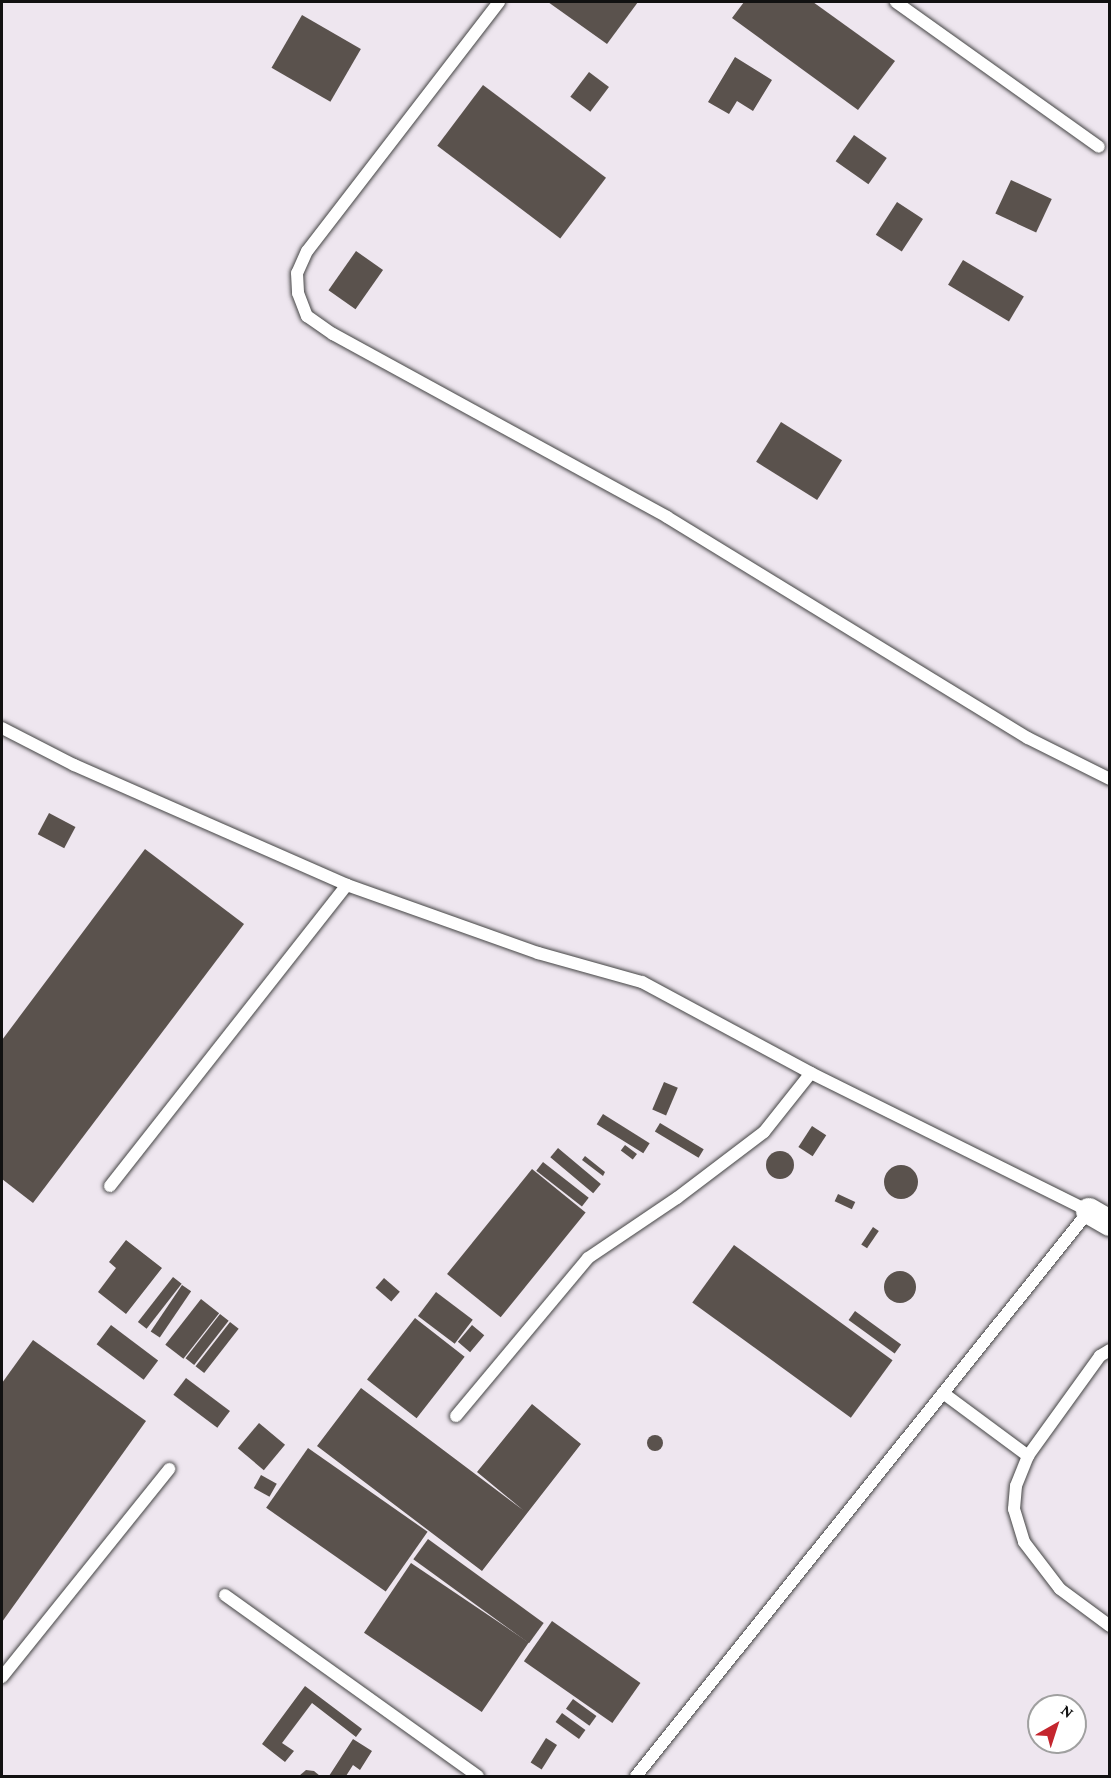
<!DOCTYPE html>
<style>
body{margin:0}
#map{position:relative;width:1111px;height:1778px;overflow:hidden;background:#fffdf5;font-family:"Crimson Pro",serif}
div>[style]{position:absolute}
[style*='--x']{left:calc(var(--x)*1px);top:calc(var(--y)*1px);width:calc(var(--w)*1px);rotate:calc(var(--a)*1deg)}
.industrial>*{inset:0;background:#eee6ef}
.building>*{inset:0;background:#5a524d;transform-origin:0 0}
.round{border-radius:50%}
.roads{filter:drop-shadow(0 0 2px #444) drop-shadow(0 0 2px #444)}
.service>*{height:12px;margin:-6px;padding:0 6px;transform-origin:6px;border-radius:6px;background:#fff}
.minor>*{height:26px;margin:-13px;padding:0 13px;transform-origin:13px;border-radius:13px;background:#fff}
span{translate:-50% -50%;white-space:nowrap;text-align:center;line-height:1.15;-webkit-text-stroke:6px #fff;paint-order:stroke}
.frame{position:absolute;inset:0;border:3px solid #111;pointer-events:none}
.north{position:absolute;left:1027px;top:1694px;width:60px;height:60px;box-sizing:border-box;background:#fff;border:2px solid #a0a0a0;border-radius:50%;rotate:39deg;font-size:16px;font-weight:700;line-height:24px;text-align:center;color:#111}
.north::after{content:'';display:block;margin:auto;width:21px;height:27px;background:#c4262e;clip-path:polygon(50% 0,100% 100%,50% 72%,0 100%)}
</style>
<div id="map">
<div class="industrial">
<div style="clip-path:polygon(evenodd,2px 2px,1109px 2px,1109px 1776px,2px 1776px,2px 2px,1039px 1706px,1075px 1706px,1075px 1742px,1039px 1742px,1039px 1706px)"></div>
</div>
<div class="building">
<div style="clip-path:polygon(548px 2px,638px 2px,607px 44px)"></div>
<div style="clip-path:polygon(744px 2px,813px 2px,895px 61px,858px 110px,732px 18px)"></div>
<div style="left:302px;top:15px;width:68px;height:61px;rotate:30deg"></div>
<div style="clip-path:polygon(735px 57px,772px 80px,753px 111px,737px 101px,729px 114px,708px 102px)"></div>
<div style="left:589px;top:72px;width:25px;height:31px;rotate:37deg"></div>
<div style="left:483px;top:85px;width:154px;height:76px;rotate:37deg"></div>
<div style="left:854px;top:135px;width:40px;height:32px;rotate:35deg"></div>
<div style="left:1011px;top:180px;width:45px;height:37px;rotate:25deg"></div>
<div style="left:897px;top:202px;width:31px;height:39px;rotate:33deg"></div>
<div style="left:356px;top:251px;width:33px;height:48px;rotate:35deg"></div>
<div style="left:963px;top:260px;width:71px;height:29px;rotate:31deg"></div>
<div style="left:781px;top:422px;width:72px;height:47px;rotate:32deg"></div>
<div style="left:49px;top:813px;width:30px;height:24px;rotate:28deg"></div>
<div style="clip-path:polygon(145px 849px,244px 924px,33px 1203px,2px 1179px,2px 1040px)"></div>
<div style="left:664px;top:1082px;width:15px;height:30px;rotate:23deg"></div>
<div style="left:603px;top:1114px;width:55px;height:12px;rotate:32deg"></div>
<div style="left:660px;top:1123px;width:51px;height:10px;rotate:31deg"></div>
<div style="left:812px;top:1126px;width:17px;height:25px;rotate:33deg"></div>
<div style="left:625px;top:1145px;width:15px;height:7px;rotate:37deg"></div>
<div style="left:558px;top:1148px;width:56px;height:12px;rotate:40deg"></div>
<div class="round" style="left:766px;top:1151px;width:28px;height:28px"></div>
<div style="clip-path:polygon(585px 1156px,605px 1172px,603px 1176px,582px 1160px)"></div>
<div style="left:543px;top:1162px;width:58px;height:11px;rotate:38deg"></div>
<div class="round" style="left:884px;top:1165px;width:34px;height:34px"></div>
<div style="left:532px;top:1169px;width:69px;height:135px;rotate:39deg"></div>
<div style="left:838px;top:1194px;width:19px;height:8px;rotate:25deg"></div>
<div style="left:873px;top:1227px;width:7px;height:21px;rotate:34deg"></div>
<div style="clip-path:polygon(126px 1240px,162px 1268px,126px 1314px,98px 1292px,116px 1268px,109px 1262px)"></div>
<div style="left:734px;top:1245px;width:196px;height:71px;rotate:36deg"></div>
<div class="round" style="left:884px;top:1271px;width:32px;height:32px"></div>
<div style="left:173px;top:1277px;width:11px;height:57px;rotate:38deg"></div>
<div style="left:384px;top:1278px;width:21px;height:13px;rotate:41deg"></div>
<div style="left:182px;top:1285px;width:11px;height:56px;rotate:34deg"></div>
<div style="left:436px;top:1292px;width:46px;height:30px;rotate:37deg"></div>
<div style="left:201px;top:1299px;width:23px;height:58px;rotate:38deg"></div>
<div style="left:855px;top:1311px;width:57px;height:11px;rotate:36deg"></div>
<div style="left:220px;top:1314px;width:11px;height:56px;rotate:38deg"></div>
<div style="left:415px;top:1318px;width:63px;height:78px;rotate:38deg"></div>
<div style="left:230px;top:1322px;width:11px;height:56px;rotate:38deg"></div>
<div style="left:111px;top:1325px;width:59px;height:24px;rotate:37deg"></div>
<div style="left:472px;top:1325px;width:16px;height:22px;rotate:40deg"></div>
<div style="clip-path:polygon(33px 1340px,146px 1421px,2px 1622px,2px 1383px)"></div>
<div style="left:186px;top:1378px;width:55px;height:21px;rotate:37deg"></div>
<div style="clip-path:polygon(361px 1388px,523px 1510px,477px 1472px,532px 1404px,581px 1444px,482px 1571px,317px 1446px)"></div>
<div style="left:259px;top:1423px;width:34px;height:33px;rotate:40deg"></div>
<div class="round" style="left:647px;top:1435px;width:16px;height:16px"></div>
<div style="left:308px;top:1448px;width:146px;height:73px;rotate:35deg"></div>
<div style="left:261px;top:1475px;width:18px;height:15px;rotate:29deg"></div>
<div style="left:428px;top:1539px;width:143px;height:25px;rotate:36deg"></div>
<div style="left:411px;top:1563px;width:142px;height:84px;rotate:34deg"></div>
<div style="left:552px;top:1621px;width:108px;height:49px;rotate:35deg"></div>
<div style="clip-path:polygon(305px 1686px,362px 1729px,356px 1737px,312px 1703px,282px 1743px,294px 1751px,285px 1762px,262px 1744px)"></div>
<div style="left:573px;top:1699px;width:29px;height:12px;rotate:36deg"></div>
<div style="left:562px;top:1713px;width:29px;height:11px;rotate:36deg"></div>
<div style="left:546px;top:1738px;width:13px;height:29px;rotate:32deg"></div>
<div style="clip-path:polygon(353px 1739px,372px 1751px,360px 1770px,353px 1765px,346px 1776px,329px 1776px)"></div>
<div style="clip-path:polygon(306px 1770px,314px 1771px,320px 1776px,299px 1776px)"></div>
</div>
<div class="roads">
<div class="service">
<div style="--x:499;--y:2;--w:314;--a:127.6"></div>
<div style="--x:307;--y:251;--w:24;--a:114"></div>
<div style="--x:297;--y:273;--w:20;--a:87"></div>
<div style="--x:298;--y:293;--w:25;--a:69"></div>
<div style="--x:307;--y:316;--w:32;--a:35"></div>
<div style="--x:333;--y:334;--w:381;--a:28.7"></div>
<div style="--x:667;--y:517;--w:423;--a:31.5"></div>
<div style="--x:1028;--y:738;--w:92;--a:26.6"></div>
<div style="--x:896;--y:2;--w:249;--a:35.5"></div>
<div style="--x:2;--y:728;--w:81;--a:27.2"></div>
<div style="--x:74;--y:765;--w:298;--a:23.7"></div>
<div style="--x:347;--y:885;--w:203;--a:19.6"></div>
<div style="--x:538;--y:953;--w:108;--a:15.6"></div>
<div style="--x:642;--y:982;--w:192;--a:28.3"></div>
<div style="--x:811;--y:1073;--w:310;--a:26.4"></div>
<div style="--x:1089;--y:1211;--w:724;--a:128.72"></div>
<div style="--x:110;--y:1186;--w:383;--a:-51.8"></div>
<div style="--x:1110;--y:1350;--w:12;--a:149"></div>
<div style="--x:1100;--y:1356;--w:123;--a:125.8"></div>
<div style="--x:1028;--y:1456;--w:32;--a:112"></div>
<div style="--x:1016;--y:1486;--w:23;--a:95"></div>
<div style="--x:1014;--y:1509;--w:34;--a:73"></div>
<div style="--x:1024;--y:1542;--w:59;--a:52.5"></div>
<div style="--x:1060;--y:1589;--w:62;--a:36.5"></div>
<div style="--x:943;--y:1393;--w:106;--a:36.5"></div>
<div style="--x:456;--y:1416;--w:206;--a:-50.1"></div>
<div style="--x:588;--y:1258;--w:107;--a:-34"></div>
<div style="--x:677;--y:1198;--w:109;--a:-37.2"></div>
<div style="--x:764;--y:1132;--w:75;--a:-51.5"></div>
<div style="--x:225;--y:1595;--w:311;--a:35.6"></div>
<div style="--x:2;--y:1677;--w:267;--a:-51.2"></div>
</div>
<div class="minor">
<div style="--x:1089;--y:1211;--w:24;--a:30"></div>
</div>
</div>
<div class="frame"></div>
<div class="north">N</div>
</div>
